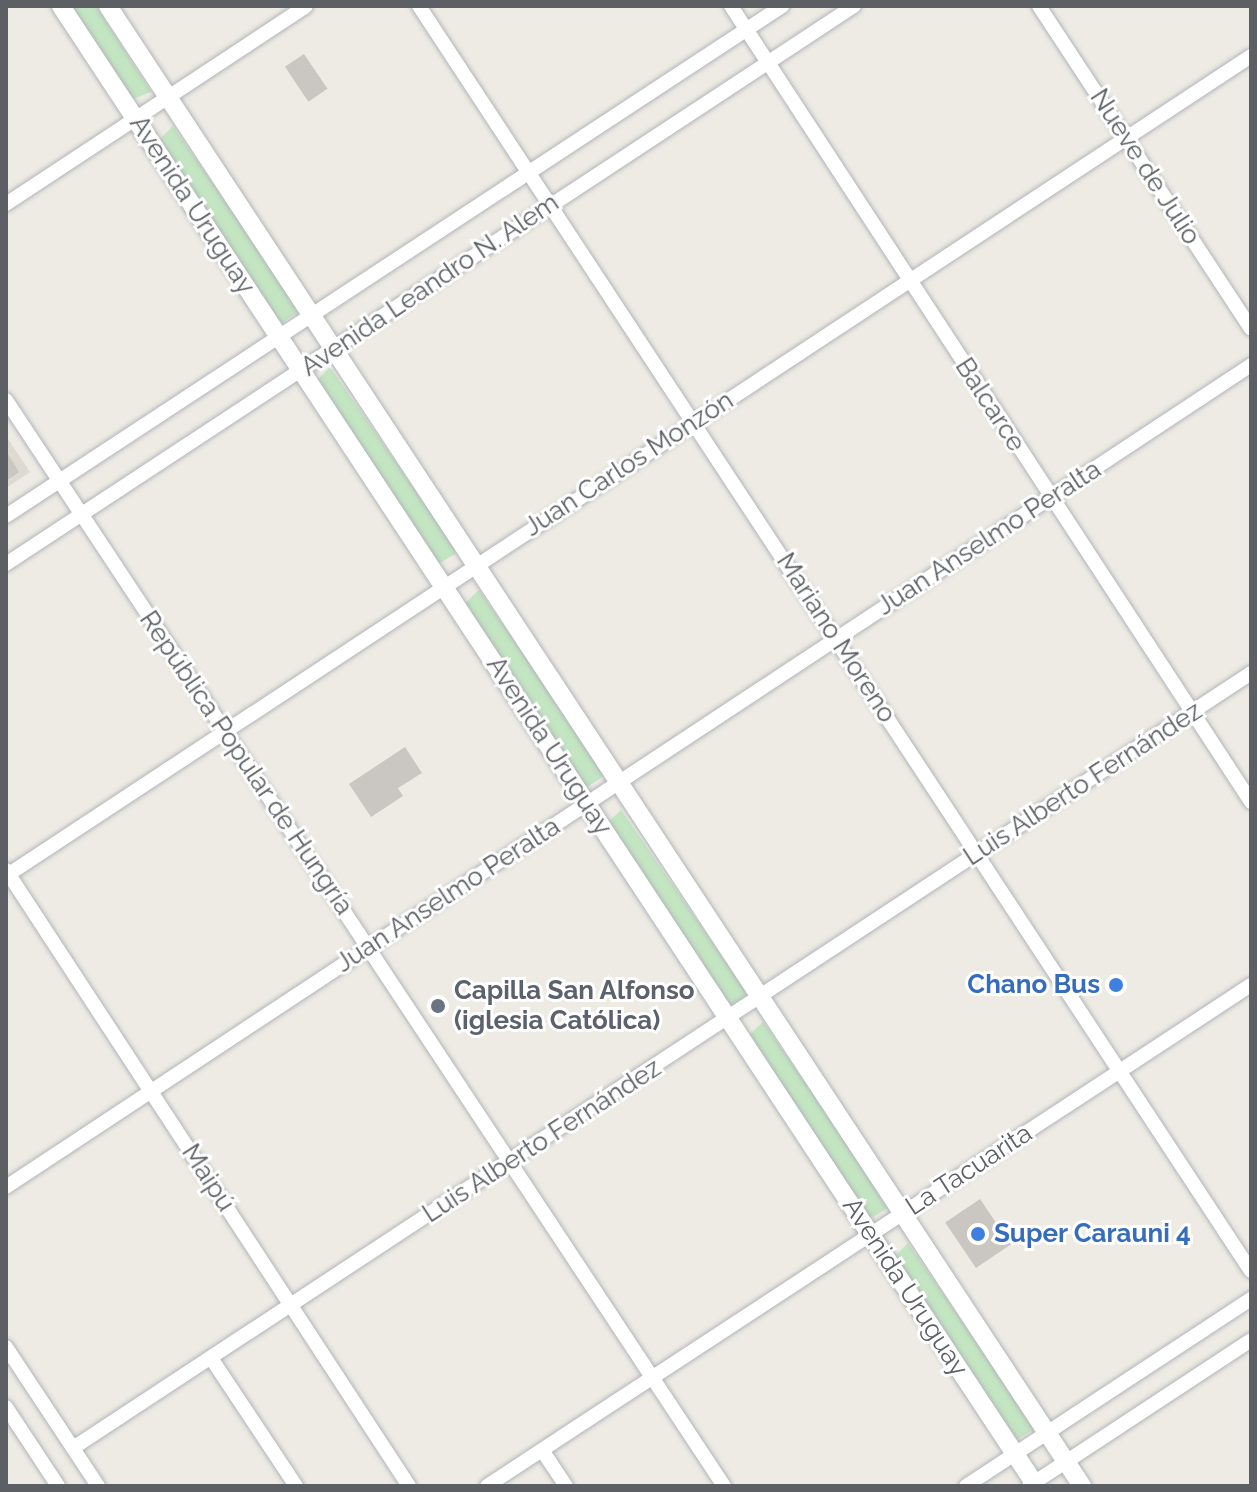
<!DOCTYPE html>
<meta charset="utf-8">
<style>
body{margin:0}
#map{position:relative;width:1257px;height:1492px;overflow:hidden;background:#eeebe4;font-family:Raleway,sans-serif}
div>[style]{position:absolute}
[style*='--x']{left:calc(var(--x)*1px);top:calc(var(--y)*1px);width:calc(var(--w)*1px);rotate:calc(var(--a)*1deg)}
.education>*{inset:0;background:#dedad2}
.green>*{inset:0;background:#c3e5c1}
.building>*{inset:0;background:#cac6c1;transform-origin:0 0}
.roads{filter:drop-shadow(0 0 2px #b1b5b9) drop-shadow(0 0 2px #b1b5b9)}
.minor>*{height:14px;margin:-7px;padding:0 7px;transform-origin:7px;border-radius:7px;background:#fff}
.tertiary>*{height:18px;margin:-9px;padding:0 9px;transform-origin:9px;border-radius:9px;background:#fff}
.dots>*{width:22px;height:22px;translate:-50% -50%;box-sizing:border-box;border:4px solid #fff;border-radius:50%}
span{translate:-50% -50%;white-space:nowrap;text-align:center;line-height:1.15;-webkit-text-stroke:6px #fff;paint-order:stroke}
.street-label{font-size:26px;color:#5c6064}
.shop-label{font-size:26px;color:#366cbe;font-weight:700}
.right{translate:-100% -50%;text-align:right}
.left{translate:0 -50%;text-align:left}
.worship-label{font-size:26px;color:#5b616d;font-weight:700}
.frame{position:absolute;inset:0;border:8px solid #5c6064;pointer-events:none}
</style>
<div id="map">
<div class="education">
<div style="clip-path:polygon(6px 436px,30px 472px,6px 488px)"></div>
</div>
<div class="green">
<div style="clip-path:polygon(67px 6px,96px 6px,151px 92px,130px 100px)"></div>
<div style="clip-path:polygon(173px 126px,298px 307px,298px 312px,283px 322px,277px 321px,158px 141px)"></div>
<div style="clip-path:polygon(330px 367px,455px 548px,455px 554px,440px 563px,434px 562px,315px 382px)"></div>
<div style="clip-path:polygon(479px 590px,604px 770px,604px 776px,589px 786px,583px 785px,464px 604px)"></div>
<div style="clip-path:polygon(621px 810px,745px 990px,746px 996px,731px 1005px,725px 1004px,606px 824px)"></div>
<div style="clip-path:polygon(763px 1022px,888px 1202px,888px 1208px,873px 1217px,867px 1216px,748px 1036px)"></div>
<div style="clip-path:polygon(908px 1243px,1033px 1424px,1033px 1430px,1018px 1439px,1012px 1438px,893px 1258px)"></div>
</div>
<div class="building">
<div style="left:304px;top:54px;width:42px;height:23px;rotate:56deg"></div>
<div style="clip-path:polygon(6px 451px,19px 472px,6px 481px)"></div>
<div style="clip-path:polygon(405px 747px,422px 773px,398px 788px,403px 796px,371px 817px,349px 784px)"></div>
<div style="left:980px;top:1199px;width:55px;height:42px;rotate:56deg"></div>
</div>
<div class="roads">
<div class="minor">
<div style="--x:419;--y:6;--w:1514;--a:56.67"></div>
<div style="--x:731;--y:6;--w:951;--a:56.84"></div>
<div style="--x:1039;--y:6;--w:386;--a:56.7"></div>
<div style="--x:6;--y:204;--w:359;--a:-33.4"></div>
<div style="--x:6;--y:400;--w:1302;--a:56.53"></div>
<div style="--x:6;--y:516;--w:929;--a:-33.31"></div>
<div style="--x:6;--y:564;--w:1015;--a:-33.35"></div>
<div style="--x:6;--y:870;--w:736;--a:56.81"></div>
<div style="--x:9;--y:874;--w:1487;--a:-33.37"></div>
<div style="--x:6;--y:1187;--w:1492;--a:-33.43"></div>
<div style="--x:6;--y:1347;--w:167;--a:56.5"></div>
<div style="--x:211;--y:1358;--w:154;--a:56.4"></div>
<div style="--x:6;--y:1407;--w:95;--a:56.6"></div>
<div style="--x:73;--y:1448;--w:1410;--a:-33.34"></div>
<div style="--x:542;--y:1450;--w:43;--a:56.3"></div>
<div style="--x:487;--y:1486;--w:914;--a:-33.26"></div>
<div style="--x:966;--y:1486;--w:341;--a:-33.3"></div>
<div style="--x:1029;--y:1486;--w:266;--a:-33.3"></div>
</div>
<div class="tertiary">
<div style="--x:61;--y:6;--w:1772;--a:56.62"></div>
<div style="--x:108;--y:6;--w:1772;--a:56.65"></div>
</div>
</div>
<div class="dots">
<div style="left:1116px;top:985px;background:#3f7fe0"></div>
<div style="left:438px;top:1006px;background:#6b7280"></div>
<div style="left:978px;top:1234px;background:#3f7fe0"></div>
</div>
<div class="street-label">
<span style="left:1145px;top:167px;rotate:57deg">Nueve de Julio</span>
<span style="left:192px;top:205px;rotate:57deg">Avenida Uruguay</span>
<span style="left:430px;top:285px;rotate:-34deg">Avenida Leandro N. Alem</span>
<span style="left:990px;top:405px;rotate:57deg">Balcarce</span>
<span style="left:629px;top:464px;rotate:-33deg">Juan Carlos Monzón</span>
<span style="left:989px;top:538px;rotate:-33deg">Juan Anselmo Peralta</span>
<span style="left:836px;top:638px;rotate:57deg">Mariano Moreno</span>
<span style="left:549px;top:746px;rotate:57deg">Avenida Uruguay</span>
<span style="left:246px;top:763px;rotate:56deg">República Popular de Hungría</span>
<span style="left:1083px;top:784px;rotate:-33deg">Luis Alberto Fernández</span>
<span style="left:448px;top:895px;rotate:-33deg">Juan Anselmo Peralta</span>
<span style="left:542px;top:1141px;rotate:-33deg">Luis Alberto Fernández</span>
<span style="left:969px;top:1170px;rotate:-33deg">La Tacuarita</span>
<span style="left:208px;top:1178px;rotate:57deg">Maipú</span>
<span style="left:905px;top:1287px;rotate:57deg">Avenida Uruguay</span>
</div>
<div class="shop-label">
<span class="right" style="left:1100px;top:985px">Chano Bus</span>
<span class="left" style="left:994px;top:1234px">Super Carauni 4</span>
</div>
<div class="worship-label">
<span class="left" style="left:454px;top:1006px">Capilla San Alfonso<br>(iglesia Católica)</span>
</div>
<div class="frame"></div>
</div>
